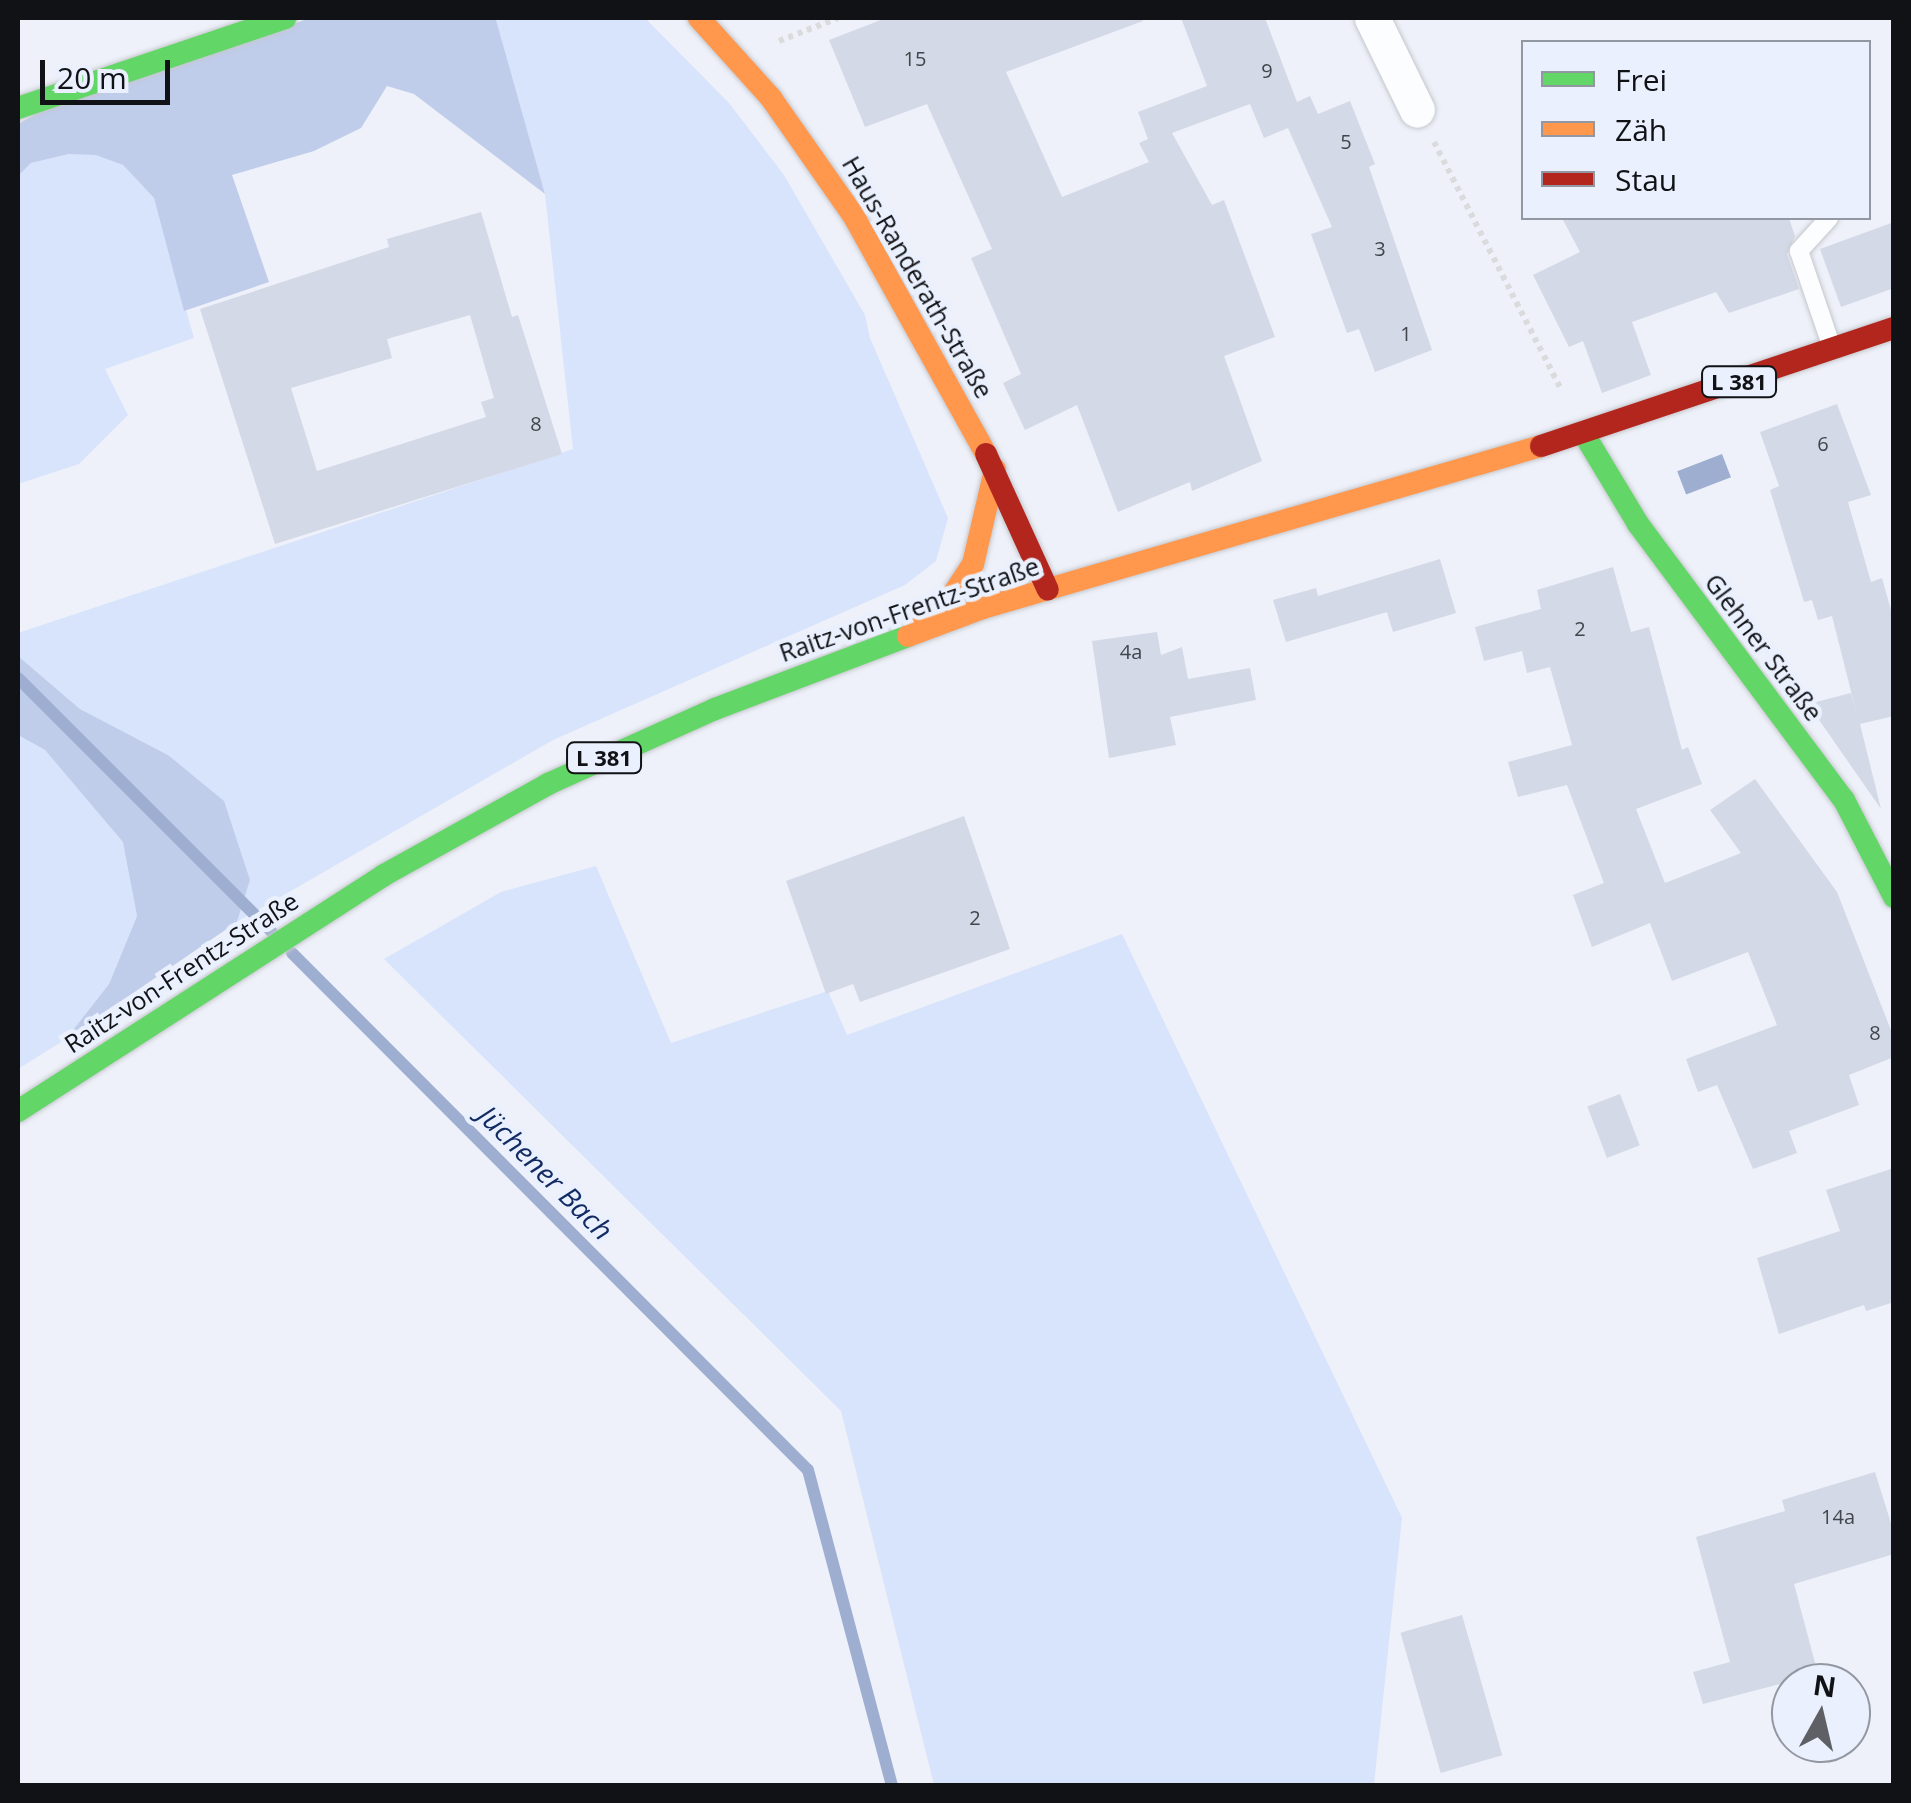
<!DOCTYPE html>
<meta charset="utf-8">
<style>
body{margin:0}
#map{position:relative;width:1911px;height:1803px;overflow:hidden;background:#eef1f9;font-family:"Open Sans",sans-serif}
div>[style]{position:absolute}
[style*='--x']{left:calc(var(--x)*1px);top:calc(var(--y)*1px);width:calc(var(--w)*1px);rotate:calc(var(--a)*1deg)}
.green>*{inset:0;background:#d8e4fc}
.forest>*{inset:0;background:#bfcdeb}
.water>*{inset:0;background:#9eaed1;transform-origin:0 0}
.stream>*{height:12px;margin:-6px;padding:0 6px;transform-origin:6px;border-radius:6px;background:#9eaed1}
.building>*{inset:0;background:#d3d9e6;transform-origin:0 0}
.path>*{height:6px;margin-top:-3px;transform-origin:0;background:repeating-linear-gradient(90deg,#dadbdd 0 5px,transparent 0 10px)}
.roads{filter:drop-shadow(0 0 2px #c5c7cc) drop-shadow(0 0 2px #c5c7cc)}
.lane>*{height:18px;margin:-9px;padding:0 9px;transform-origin:9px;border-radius:9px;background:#fcfdfe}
.street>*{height:35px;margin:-17.5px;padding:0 17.5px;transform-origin:17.5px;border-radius:17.5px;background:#fcfdfe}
.fast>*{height:22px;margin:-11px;padding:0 11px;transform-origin:11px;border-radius:11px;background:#63d668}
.slow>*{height:22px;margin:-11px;padding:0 11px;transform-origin:11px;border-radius:11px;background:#ff974d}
.jam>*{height:22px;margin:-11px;padding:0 11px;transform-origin:11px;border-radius:11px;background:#b3261e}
span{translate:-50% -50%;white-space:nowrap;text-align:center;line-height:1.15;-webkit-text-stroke:9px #eaf0fd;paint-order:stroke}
.number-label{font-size:20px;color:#42454b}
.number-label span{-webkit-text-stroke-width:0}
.shield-label span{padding:2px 8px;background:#eaf0fd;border:2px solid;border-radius:8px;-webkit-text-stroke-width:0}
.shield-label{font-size:22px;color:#101216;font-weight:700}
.street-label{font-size:25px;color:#101216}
.water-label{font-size:28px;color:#132b63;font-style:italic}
.frame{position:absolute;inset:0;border:20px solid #101216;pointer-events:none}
.legend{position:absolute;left:1521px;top:40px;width:350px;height:180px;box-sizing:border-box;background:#eaf0fd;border:2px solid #9397a1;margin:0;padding:12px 18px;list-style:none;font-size:30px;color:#101216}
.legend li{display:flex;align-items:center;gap:20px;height:50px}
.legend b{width:50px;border:2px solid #9397a1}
.north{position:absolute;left:1771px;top:1663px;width:100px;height:100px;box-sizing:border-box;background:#eaf0fd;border:2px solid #9397a1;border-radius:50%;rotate:8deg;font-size:28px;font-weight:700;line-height:40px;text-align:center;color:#101216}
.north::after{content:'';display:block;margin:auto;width:35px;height:45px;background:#5e6065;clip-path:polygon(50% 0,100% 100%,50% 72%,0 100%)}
.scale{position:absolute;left:40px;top:60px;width:130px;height:45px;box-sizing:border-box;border:5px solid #101216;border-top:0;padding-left:12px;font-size:30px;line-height:35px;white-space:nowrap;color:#101216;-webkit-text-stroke:8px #eaf0fd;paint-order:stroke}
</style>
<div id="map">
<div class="green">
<div style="clip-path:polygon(499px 18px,645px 18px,729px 103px,784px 175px,865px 315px,870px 338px,948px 518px,936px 561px,905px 585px,553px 740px,237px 922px,250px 880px,168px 755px,80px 709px,18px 656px,18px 633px,573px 449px,545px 194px,495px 19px)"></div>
<div style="clip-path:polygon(69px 154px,96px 154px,123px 165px,154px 198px,194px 338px,105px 369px,128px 415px,79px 464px,18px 484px,18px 176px,31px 163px)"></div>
<div style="clip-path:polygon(18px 735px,45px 750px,124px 842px,137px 916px,109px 984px,66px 1039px,18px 1069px)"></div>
<div style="clip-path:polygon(596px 866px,671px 1043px,828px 991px,847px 1035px,1122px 934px,1402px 1518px,1374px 1785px,934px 1785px,841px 1411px,384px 959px,501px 892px)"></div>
</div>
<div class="forest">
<div style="clip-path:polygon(310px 18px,499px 18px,496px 20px,545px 194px,414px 94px,387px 86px,361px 128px,314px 151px,232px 175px,269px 282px,184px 311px,154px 198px,123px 165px,96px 155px,69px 154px,31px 163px,18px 176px,18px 124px,36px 114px)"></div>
<div style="clip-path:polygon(18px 656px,80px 709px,168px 755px,224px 801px,250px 880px,237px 922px,66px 1039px,109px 984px,137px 916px,123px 842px,45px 750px,18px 735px)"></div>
</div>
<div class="water">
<div style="left:1722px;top:454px;width:25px;height:48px;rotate:69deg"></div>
</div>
<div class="stream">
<div style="--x:18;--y:678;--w:358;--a:45"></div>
<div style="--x:292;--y:953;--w:730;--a:45.06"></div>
<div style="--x:808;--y:1470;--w:327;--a:75.1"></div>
</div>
<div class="building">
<div style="clip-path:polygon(886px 18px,1142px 18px,1143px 21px,1006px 72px,1062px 197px,1149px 162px,1139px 143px,1148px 139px,1138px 112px,1207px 86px,1181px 18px,1265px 18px,1297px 102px,1310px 96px,1318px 114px,1350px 101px,1375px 164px,1369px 167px,1432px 350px,1375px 372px,1359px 329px,1347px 333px,1311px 234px,1332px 227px,1288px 128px,1264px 138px,1250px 104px,1172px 133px,1212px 205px,1224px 200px,1275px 337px,1224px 356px,1262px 461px,1192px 491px,1190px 482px,1118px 512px,1077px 405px,1025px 430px,1003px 383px,1021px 374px,971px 258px,992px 249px,927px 104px,865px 127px,829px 40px)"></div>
<div style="clip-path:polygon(evenodd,481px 212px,512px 317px,518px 315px,562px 454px,275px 544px,200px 309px,389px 247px,387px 239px,481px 212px,470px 315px,494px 398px,481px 402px,486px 417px,317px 471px,291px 388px,392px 358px,387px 339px,470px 315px)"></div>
<div style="clip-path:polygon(1562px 218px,1789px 218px,1795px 236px,1787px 254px,1799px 289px,1729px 313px,1716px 292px,1632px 322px,1651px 375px,1602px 393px,1583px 341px,1569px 347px,1533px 275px,1580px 252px)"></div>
<div style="clip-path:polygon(1894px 222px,1894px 288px,1841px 307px,1820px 249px)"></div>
<div style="clip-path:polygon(1837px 404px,1871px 495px,1848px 502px,1871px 582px,1882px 578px,1894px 621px,1894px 716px,1860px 724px,1881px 809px,1808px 704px,1851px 693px,1857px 715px,1832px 616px,1818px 620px,1812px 600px,1804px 602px,1770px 490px,1779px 486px,1760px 432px)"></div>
<div style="clip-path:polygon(1440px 559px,1456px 613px,1393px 632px,1387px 612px,1286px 642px,1273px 600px,1316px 588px,1318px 596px)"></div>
<div style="clip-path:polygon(1613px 567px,1631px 632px,1649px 627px,1682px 750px,1688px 747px,1702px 784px,1636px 809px,1665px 883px,1741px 853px,1710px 810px,1755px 779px,1837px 892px,1894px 1038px,1894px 1057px,1849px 1075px,1859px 1105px,1789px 1131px,1797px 1153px,1753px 1169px,1717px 1085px,1698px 1092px,1686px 1059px,1777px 1025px,1748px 952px,1672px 981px,1650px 923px,1592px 947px,1573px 895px,1604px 883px,1567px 785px,1518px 797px,1508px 762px,1572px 745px,1550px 667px,1527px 673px,1522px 651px,1484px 661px,1475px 627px,1541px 609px,1537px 590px)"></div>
<div style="clip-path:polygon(1157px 632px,1161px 655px,1182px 647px,1188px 679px,1250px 668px,1256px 700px,1170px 717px,1176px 745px,1109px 758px,1092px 641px)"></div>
<div style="clip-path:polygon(964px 816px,1010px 949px,860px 1002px,853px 984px,826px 994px,786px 881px)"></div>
<div style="left:1620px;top:1094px;width:55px;height:35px;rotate:69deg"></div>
<div style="clip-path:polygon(1894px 1168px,1894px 1302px,1866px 1311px,1864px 1305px,1779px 1334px,1757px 1258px,1840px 1231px,1826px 1190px)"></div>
<div style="clip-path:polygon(1875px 1472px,1894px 1533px,1894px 1554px,1794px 1584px,1818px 1674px,1703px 1704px,1693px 1672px,1730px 1662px,1696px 1537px,1785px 1511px,1782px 1500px)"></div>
<div style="left:1462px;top:1615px;width:146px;height:64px;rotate:74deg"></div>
</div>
<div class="path">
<div style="--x:779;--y:41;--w:63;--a:-21.3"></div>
<div style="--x:1434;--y:142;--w:278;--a:62.8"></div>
</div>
<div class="roads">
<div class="lane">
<div style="--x:1829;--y:218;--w:45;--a:132.3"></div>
<div style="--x:1799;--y:251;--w:99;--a:71.2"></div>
</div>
<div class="street">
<div style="--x:1372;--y:18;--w:102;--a:63.9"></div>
</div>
<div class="fast">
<div style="--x:18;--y:108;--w:282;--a:-18.6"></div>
<div style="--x:1584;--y:434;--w:105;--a:59"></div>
<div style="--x:1638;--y:524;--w:344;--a:53.3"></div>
<div style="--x:1844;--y:800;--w:109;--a:62.7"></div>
<div style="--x:18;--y:1111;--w:435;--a:-32.8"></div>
<div style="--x:384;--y:875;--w:188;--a:-29"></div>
<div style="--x:548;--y:784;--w:183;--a:-24.2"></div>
<div style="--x:715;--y:709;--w:206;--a:-20.7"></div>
</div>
<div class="slow">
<div style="--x:699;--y:18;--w:108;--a:48"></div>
<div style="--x:771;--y:98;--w:143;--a:55"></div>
<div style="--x:853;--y:215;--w:274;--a:60.9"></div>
<div style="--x:920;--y:626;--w:40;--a:-42"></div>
<div style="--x:950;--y:599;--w:42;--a:-56.7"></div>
<div style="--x:973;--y:564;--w:97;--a:-76.8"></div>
<div style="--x:908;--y:636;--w:80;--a:-20.5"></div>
<div style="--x:983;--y:608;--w:581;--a:-16.19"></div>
</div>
<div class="jam">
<div style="--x:1541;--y:446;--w:372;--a:-18.5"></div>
<div style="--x:986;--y:454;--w:149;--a:65.5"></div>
</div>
</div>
<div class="number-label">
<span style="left:915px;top:58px">15</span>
<span style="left:1267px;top:70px">9</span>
<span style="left:1346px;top:141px">5</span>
<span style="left:1380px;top:248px">3</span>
<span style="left:1406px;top:333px">1</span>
<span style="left:536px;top:423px">8</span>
<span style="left:1823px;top:443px">6</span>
<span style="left:1580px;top:628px">2</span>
<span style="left:1131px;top:651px">4a</span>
<span style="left:975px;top:917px">2</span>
<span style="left:1875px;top:1032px">8</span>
<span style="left:1838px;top:1516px">14a</span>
</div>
<div class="shield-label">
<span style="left:1739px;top:382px">L 381</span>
<span style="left:604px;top:758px">L 381</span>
</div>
<div class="street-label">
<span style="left:918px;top:277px;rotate:60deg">Haus-Randerath-Straße</span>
<span style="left:909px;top:609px;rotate:-19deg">Raitz-von-Frentz-Straße</span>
<span style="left:1764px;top:647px;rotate:53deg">Glehner Straße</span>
<span style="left:181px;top:972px;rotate:-33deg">Raitz-von-Frentz-Straße</span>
</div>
<div class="water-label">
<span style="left:546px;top:1172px;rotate:45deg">Jüchener Bach</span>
</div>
<div class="frame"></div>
<ul class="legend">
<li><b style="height:12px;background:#63d668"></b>Frei</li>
<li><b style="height:12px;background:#ff974d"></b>Zäh</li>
<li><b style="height:12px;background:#b3261e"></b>Stau</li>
</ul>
<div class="north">N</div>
<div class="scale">20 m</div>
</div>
